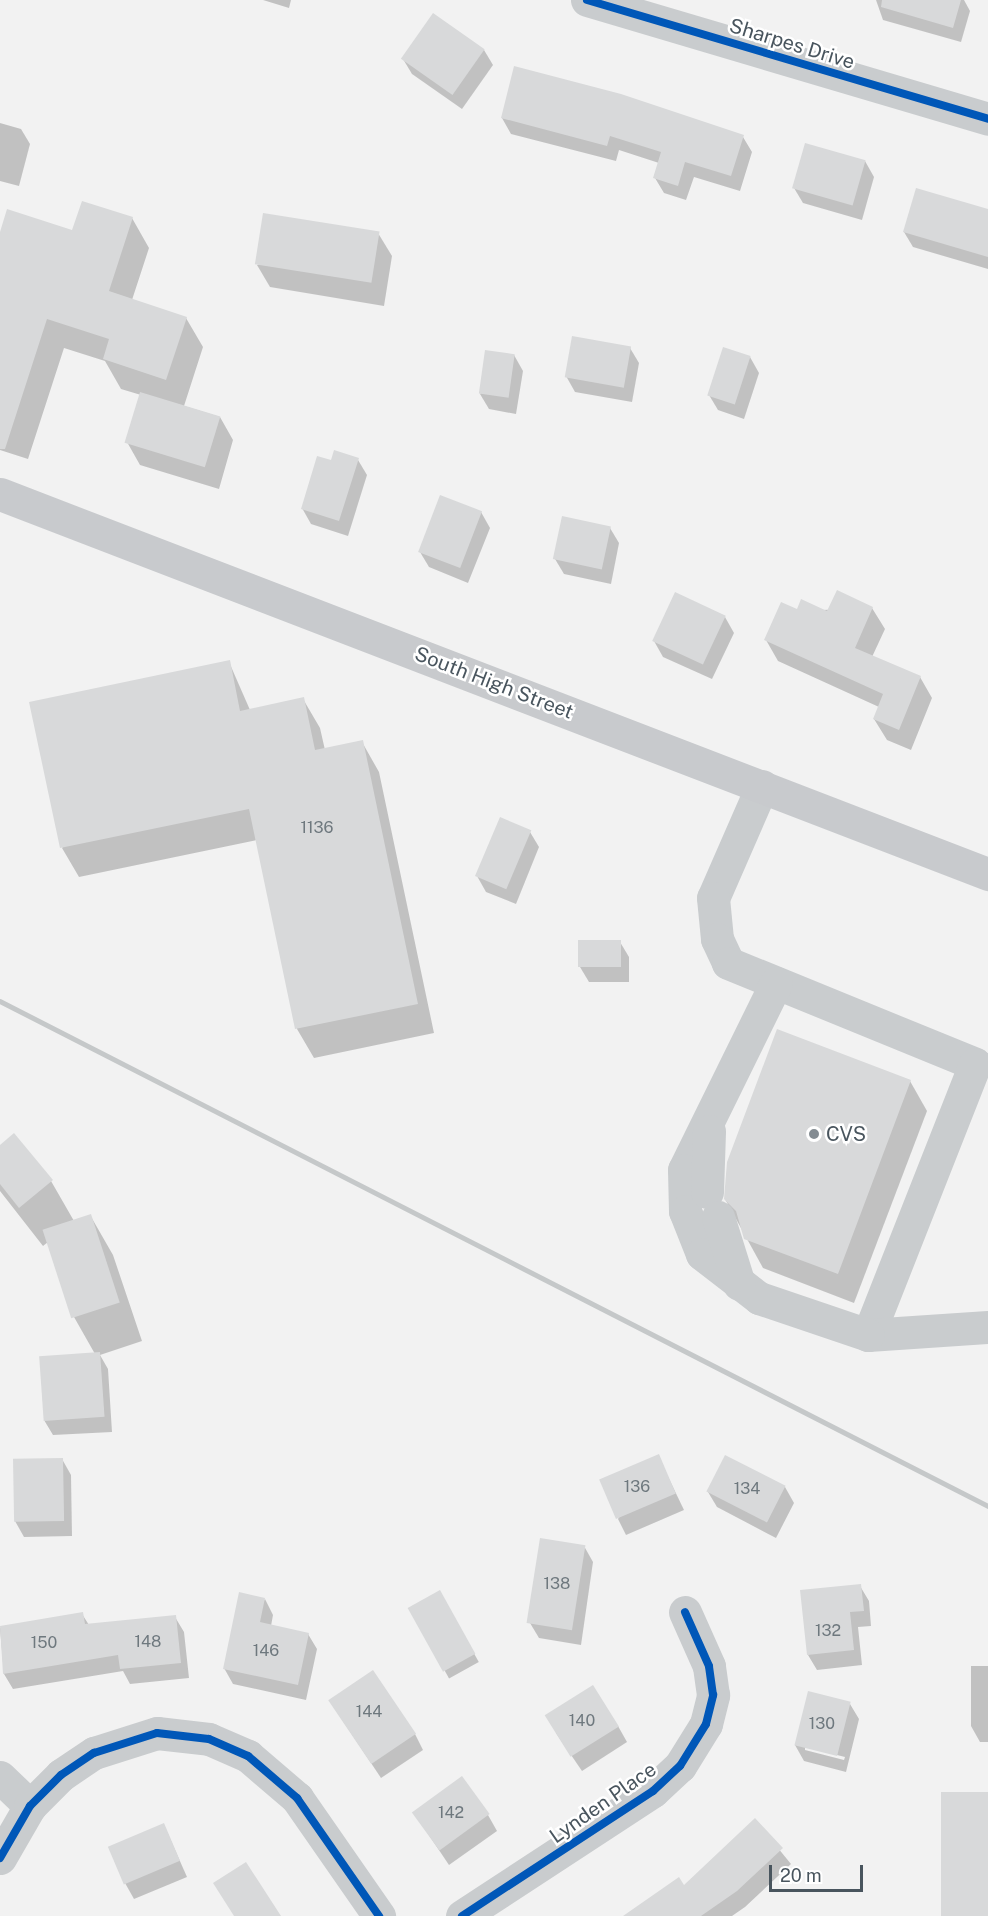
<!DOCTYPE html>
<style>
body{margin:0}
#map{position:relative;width:988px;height:1916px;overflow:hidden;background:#f2f2f2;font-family:"Public Sans",sans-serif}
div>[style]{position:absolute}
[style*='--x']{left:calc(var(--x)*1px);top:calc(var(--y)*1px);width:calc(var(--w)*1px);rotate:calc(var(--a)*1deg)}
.shadow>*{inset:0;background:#0003;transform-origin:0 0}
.building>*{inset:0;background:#d8d9da;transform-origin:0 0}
.minor>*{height:33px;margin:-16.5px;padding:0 16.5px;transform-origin:16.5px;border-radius:16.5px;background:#c9ccce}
.major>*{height:33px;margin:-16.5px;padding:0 16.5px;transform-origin:16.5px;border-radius:16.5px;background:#c8cacd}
.rail>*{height:4.5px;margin:-2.25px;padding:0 2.25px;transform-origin:2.25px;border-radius:2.25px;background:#c5c8c9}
.cycleway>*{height:8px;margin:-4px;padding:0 4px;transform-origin:4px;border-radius:4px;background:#0057b8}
.dots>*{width:16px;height:16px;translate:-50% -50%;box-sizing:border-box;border:3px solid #fff;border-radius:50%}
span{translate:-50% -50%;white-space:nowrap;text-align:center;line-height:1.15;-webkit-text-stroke:5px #fff;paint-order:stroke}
.number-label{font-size:16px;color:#6e787e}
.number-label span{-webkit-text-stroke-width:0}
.street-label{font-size:20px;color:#49555e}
.poi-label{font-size:20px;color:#49555e}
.left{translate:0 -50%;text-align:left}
.scale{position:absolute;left:769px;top:1865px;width:94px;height:27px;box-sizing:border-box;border:3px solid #49555e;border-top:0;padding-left:8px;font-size:18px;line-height:21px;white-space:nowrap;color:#49555e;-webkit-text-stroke:4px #fff;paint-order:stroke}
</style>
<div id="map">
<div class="shadow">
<div style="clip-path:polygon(263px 0,291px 0,289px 8px)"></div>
<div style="clip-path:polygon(876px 0,964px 0,970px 11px,961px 42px,883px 20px)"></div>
<div style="clip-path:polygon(484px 50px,493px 65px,462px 109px,412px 74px,403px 59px)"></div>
<div style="clip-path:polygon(502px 118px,743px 137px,752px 152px,740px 191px,694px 177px,686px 200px,664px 193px,655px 178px,659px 163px,619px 150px,616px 161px,511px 134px)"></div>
<div style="clip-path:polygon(0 123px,21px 129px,30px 144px,19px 186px,0 181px)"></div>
<div style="clip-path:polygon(865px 161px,874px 177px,862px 220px,803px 203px,794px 188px)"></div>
<div style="clip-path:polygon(988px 211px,988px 269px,913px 247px,904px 232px)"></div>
<div style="clip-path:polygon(132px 218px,149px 248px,132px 300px,186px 318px,203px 347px,184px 406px,220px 417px,233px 440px,219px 489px,140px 465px,127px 442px,141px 395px,121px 389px,105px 361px,64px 348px,28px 459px,0 450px,0 236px,73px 232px)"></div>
<div style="clip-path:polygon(378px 233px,392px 256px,384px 306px,270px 287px,257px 265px)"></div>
<div style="clip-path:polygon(630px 348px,639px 363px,632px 402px,575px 392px,566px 376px)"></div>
<div style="clip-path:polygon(514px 355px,523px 371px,516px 414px,489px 409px,480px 394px)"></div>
<div style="clip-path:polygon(750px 357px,759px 373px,744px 419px,718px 410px,709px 395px)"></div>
<div style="clip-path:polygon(358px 460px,367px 475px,348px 536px,311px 524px,302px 508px)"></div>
<div style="clip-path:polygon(481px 512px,490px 528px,468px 583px,429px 567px,420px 552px)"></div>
<div style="clip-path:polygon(610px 528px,619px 543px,611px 584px,564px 574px,555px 559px)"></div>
<div style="clip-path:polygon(872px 608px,885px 629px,872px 657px,920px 677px,932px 698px,911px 750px,887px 740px,874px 719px,879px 707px,778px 661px,766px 640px,797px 611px)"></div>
<div style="clip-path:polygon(725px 617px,734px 633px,712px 679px,663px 657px,654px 641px)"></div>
<div style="clip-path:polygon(229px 662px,250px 710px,303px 699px,320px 728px,325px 750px,362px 742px,379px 772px,434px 1033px,314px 1058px,297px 1029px,257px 840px,79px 877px,62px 848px)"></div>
<div style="clip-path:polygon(530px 832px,539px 847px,516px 904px,486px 892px,477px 876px)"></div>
<div style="clip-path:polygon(620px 942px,629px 957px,629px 982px,589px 982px,580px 967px)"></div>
<div style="clip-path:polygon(910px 1081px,927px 1111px,854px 1303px,763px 1268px,725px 1199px)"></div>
<div style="clip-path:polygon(0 1147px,51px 1181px,74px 1221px,90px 1215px,113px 1255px,142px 1341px,100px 1355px,108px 1369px,112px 1432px,53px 1435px,44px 1420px,95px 1354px,74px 1317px,48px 1242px,43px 1246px,0 1191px)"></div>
<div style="clip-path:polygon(658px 1456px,684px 1510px,626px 1535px,618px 1519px)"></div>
<div style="clip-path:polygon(62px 1459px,71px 1475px,72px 1536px,24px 1537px,15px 1521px)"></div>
<div style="clip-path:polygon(785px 1487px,794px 1503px,776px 1538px,717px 1507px,708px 1492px)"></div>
<div style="clip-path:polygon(584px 1546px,593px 1562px,581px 1645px,539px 1638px,530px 1623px)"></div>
<div style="clip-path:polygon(860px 1586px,869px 1601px,871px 1626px,858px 1627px,862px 1665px,817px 1670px,808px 1655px)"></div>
<div style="left:440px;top:1592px;width:80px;height:34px;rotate:61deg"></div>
<div style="clip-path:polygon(265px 1599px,273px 1615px,271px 1626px,308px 1634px,317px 1649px,306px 1700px,233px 1684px,224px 1668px)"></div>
<div style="clip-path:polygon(82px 1614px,89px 1625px,175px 1617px,184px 1632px,189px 1678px,130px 1684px,123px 1671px,13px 1689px,4px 1674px,0 1628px)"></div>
<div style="clip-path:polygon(971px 1666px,988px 1666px,988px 1742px,980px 1742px,971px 1726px)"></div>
<div style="clip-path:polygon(evenodd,850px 1704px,859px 1719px,846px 1772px,804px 1761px,795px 1745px,850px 1704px,805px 1747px,845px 1757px,844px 1760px,805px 1750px,805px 1747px)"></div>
<div style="clip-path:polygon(339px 1715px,415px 1734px,423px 1750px,381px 1778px)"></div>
<div style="clip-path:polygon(618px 1726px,627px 1742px,582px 1771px,556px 1733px)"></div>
<div style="clip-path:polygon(414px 1813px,488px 1815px,497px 1831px,449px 1865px)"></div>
<div style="clip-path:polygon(755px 1820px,791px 1864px,745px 1907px,732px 1916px,626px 1916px,684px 1887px)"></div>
<div style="clip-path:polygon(164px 1825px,187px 1877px,134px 1899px,125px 1883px)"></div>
</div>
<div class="building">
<div style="clip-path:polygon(882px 0,961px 0,953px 28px,881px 7px)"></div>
<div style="left:433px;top:13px;width:63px;height:56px;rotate:35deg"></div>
<div style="clip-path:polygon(514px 66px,621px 94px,744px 135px,731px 176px,685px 162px,678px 186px,653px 178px,661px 152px,610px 136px,607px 146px,501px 118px)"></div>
<div style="left:805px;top:143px;width:63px;height:47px;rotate:16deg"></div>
<div style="clip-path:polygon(916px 188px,988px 209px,988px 257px,903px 232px)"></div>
<div style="clip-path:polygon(82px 201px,133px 217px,109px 291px,187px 317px,166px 380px,103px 359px,109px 339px,47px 319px,5px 449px,0 449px,0 232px,7px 209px,72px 230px)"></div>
<div style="left:263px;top:213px;width:118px;height:52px;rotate:9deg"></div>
<div style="left:572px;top:336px;width:60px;height:42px;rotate:10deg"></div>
<div style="left:723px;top:347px;width:29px;height:51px;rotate:18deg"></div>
<div style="left:485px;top:350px;width:30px;height:44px;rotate:8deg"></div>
<div style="left:140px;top:392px;width:84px;height:53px;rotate:17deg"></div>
<div style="clip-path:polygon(334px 450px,359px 458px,339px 521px,301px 509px,317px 456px,331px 460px)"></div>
<div style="left:440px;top:495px;width:45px;height:61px;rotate:21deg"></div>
<div style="left:562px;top:516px;width:50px;height:44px;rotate:12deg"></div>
<div style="clip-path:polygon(837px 590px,873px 607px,855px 648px,921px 676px,899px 730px,873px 719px,883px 694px,764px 640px,781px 602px,797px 609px,801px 599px,827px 611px)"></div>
<div style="left:675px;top:592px;width:56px;height:54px;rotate:25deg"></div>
<div style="clip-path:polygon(230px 660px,240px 711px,304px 697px,315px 750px,363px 740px,418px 1004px,295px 1029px,249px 809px,60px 848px,29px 702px)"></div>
<div style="left:500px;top:817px;width:34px;height:64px;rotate:23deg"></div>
<div style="left:621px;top:940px;width:27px;height:43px;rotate:90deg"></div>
<div style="clip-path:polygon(777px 1029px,911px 1080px,838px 1274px,744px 1239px,736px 1211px,724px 1199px,727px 1162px)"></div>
<div style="clip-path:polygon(14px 1133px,53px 1180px,19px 1208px,0 1184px,0 1145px)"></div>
<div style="left:91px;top:1214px;width:93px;height:51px;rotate:72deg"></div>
<div style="left:100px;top:1352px;width:65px;height:61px;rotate:86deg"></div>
<div style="left:659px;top:1454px;width:43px;height:65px;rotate:67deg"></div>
<div style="left:725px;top:1455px;width:68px;height:41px;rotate:27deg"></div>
<div style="left:63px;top:1458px;width:63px;height:50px;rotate:89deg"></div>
<div style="left:540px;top:1538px;width:46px;height:86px;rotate:9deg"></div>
<div style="clip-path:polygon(861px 1584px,864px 1611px,850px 1612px,854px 1650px,807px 1655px,800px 1590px)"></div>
<div style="left:440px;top:1590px;width:73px;height:37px;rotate:61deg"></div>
<div style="clip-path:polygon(239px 1592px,265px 1598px,260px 1622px,309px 1633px,298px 1685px,223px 1669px)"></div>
<div style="clip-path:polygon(83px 1612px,85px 1624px,176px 1615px,181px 1663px,120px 1669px,118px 1655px,3px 1674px,0 1626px)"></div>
<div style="left:373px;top:1670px;width:77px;height:54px;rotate:56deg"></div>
<div style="left:593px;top:1685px;width:49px;height:57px;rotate:58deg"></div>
<div style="left:808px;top:1691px;width:44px;height:56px;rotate:14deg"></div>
<div style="left:462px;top:1776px;width:47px;height:62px;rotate:54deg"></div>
<div style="left:941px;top:1792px;width:47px;height:124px"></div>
<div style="clip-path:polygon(755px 1818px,783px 1848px,737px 1891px,701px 1916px,623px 1916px,679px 1877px,684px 1885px)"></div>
<div style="left:164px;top:1823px;width:41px;height:61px;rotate:67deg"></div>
<div style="clip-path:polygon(246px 1862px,281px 1916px,234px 1916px,213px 1883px)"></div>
</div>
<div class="minor">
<div style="--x:587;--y:0;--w:418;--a:16.5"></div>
<div style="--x:762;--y:786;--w:122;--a:113.6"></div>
<div style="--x:713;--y:898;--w:41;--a:84.4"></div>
<div style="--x:717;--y:939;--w:26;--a:65"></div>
<div style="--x:728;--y:963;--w:267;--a:22.2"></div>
<div style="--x:975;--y:1064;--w:291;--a:111.5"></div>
<div style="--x:868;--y:1335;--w:120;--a:-3.8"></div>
<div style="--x:776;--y:983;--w:208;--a:116.2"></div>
<div style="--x:684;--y:1170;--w:41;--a:88.6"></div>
<div style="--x:685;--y:1211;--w:46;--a:68.4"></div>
<div style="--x:702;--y:1254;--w:72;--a:37.7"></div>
<div style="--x:759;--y:1298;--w:115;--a:18.7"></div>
<div style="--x:707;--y:1192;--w:61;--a:-88.1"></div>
<div style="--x:718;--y:1217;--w:70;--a:72.6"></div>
<div style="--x:0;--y:1777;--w:42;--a:44"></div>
<div style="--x:0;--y:1858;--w:60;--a:-60"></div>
<div style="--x:30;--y:1806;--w:44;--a:-45"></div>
<div style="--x:61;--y:1775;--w:40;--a:-34"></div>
<div style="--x:94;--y:1753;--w:66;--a:-17.6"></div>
<div style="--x:157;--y:1733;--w:52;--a:6.6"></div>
<div style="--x:209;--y:1739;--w:43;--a:23.6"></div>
<div style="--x:248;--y:1756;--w:65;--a:40.6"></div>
<div style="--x:297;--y:1798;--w:144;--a:55.2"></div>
<div style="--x:462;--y:1916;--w:228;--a:-33.2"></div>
<div style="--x:653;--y:1791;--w:37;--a:-43"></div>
<div style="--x:680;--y:1766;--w:49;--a:-58.2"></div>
<div style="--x:706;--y:1724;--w:30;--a:-76"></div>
<div style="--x:713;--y:1695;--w:29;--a:-98"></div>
<div style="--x:709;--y:1666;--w:59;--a:-114"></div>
</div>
<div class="major">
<div style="--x:0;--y:494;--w:1059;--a:21.04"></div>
</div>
<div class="rail">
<div style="--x:0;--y:1001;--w:1110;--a:27.07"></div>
</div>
<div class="cycleway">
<div style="--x:587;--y:0;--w:418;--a:16.5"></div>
<div style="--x:0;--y:1858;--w:60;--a:-60"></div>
<div style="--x:30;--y:1806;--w:44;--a:-45"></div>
<div style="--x:61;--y:1775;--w:40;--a:-34"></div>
<div style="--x:94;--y:1753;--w:66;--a:-17.6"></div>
<div style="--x:157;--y:1733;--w:52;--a:6.6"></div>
<div style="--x:209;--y:1739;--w:43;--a:23.6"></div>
<div style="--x:248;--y:1756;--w:65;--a:40.6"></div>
<div style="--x:297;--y:1798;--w:144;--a:55.2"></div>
<div style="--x:462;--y:1916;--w:228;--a:-33.2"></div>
<div style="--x:653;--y:1791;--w:37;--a:-43"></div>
<div style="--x:680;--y:1766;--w:49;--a:-58.2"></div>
<div style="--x:706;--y:1724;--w:30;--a:-76"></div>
<div style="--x:713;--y:1695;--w:29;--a:-98"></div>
<div style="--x:709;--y:1666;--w:59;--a:-114"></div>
</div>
<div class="dots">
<div style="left:814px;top:1134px;background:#848c92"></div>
</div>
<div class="number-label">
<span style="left:317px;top:828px">1136</span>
<span style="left:637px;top:1487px">136</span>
<span style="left:747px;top:1489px">134</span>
<span style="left:557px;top:1584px">138</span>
<span style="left:828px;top:1631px">132</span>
<span style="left:148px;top:1642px">148</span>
<span style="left:44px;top:1643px">150</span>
<span style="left:266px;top:1651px">146</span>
<span style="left:369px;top:1712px">144</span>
<span style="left:582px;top:1721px">140</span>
<span style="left:822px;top:1724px">130</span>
<span style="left:451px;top:1813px">142</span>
</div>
<div class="street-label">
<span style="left:792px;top:44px;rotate:17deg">Sharpes Drive</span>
<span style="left:494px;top:683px;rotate:21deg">South High Street</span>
<span style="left:603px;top:1803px;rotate:-35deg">Lynden Place</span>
</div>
<div class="poi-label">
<span class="left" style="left:826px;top:1134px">CVS</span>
</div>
<div class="scale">20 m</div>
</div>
